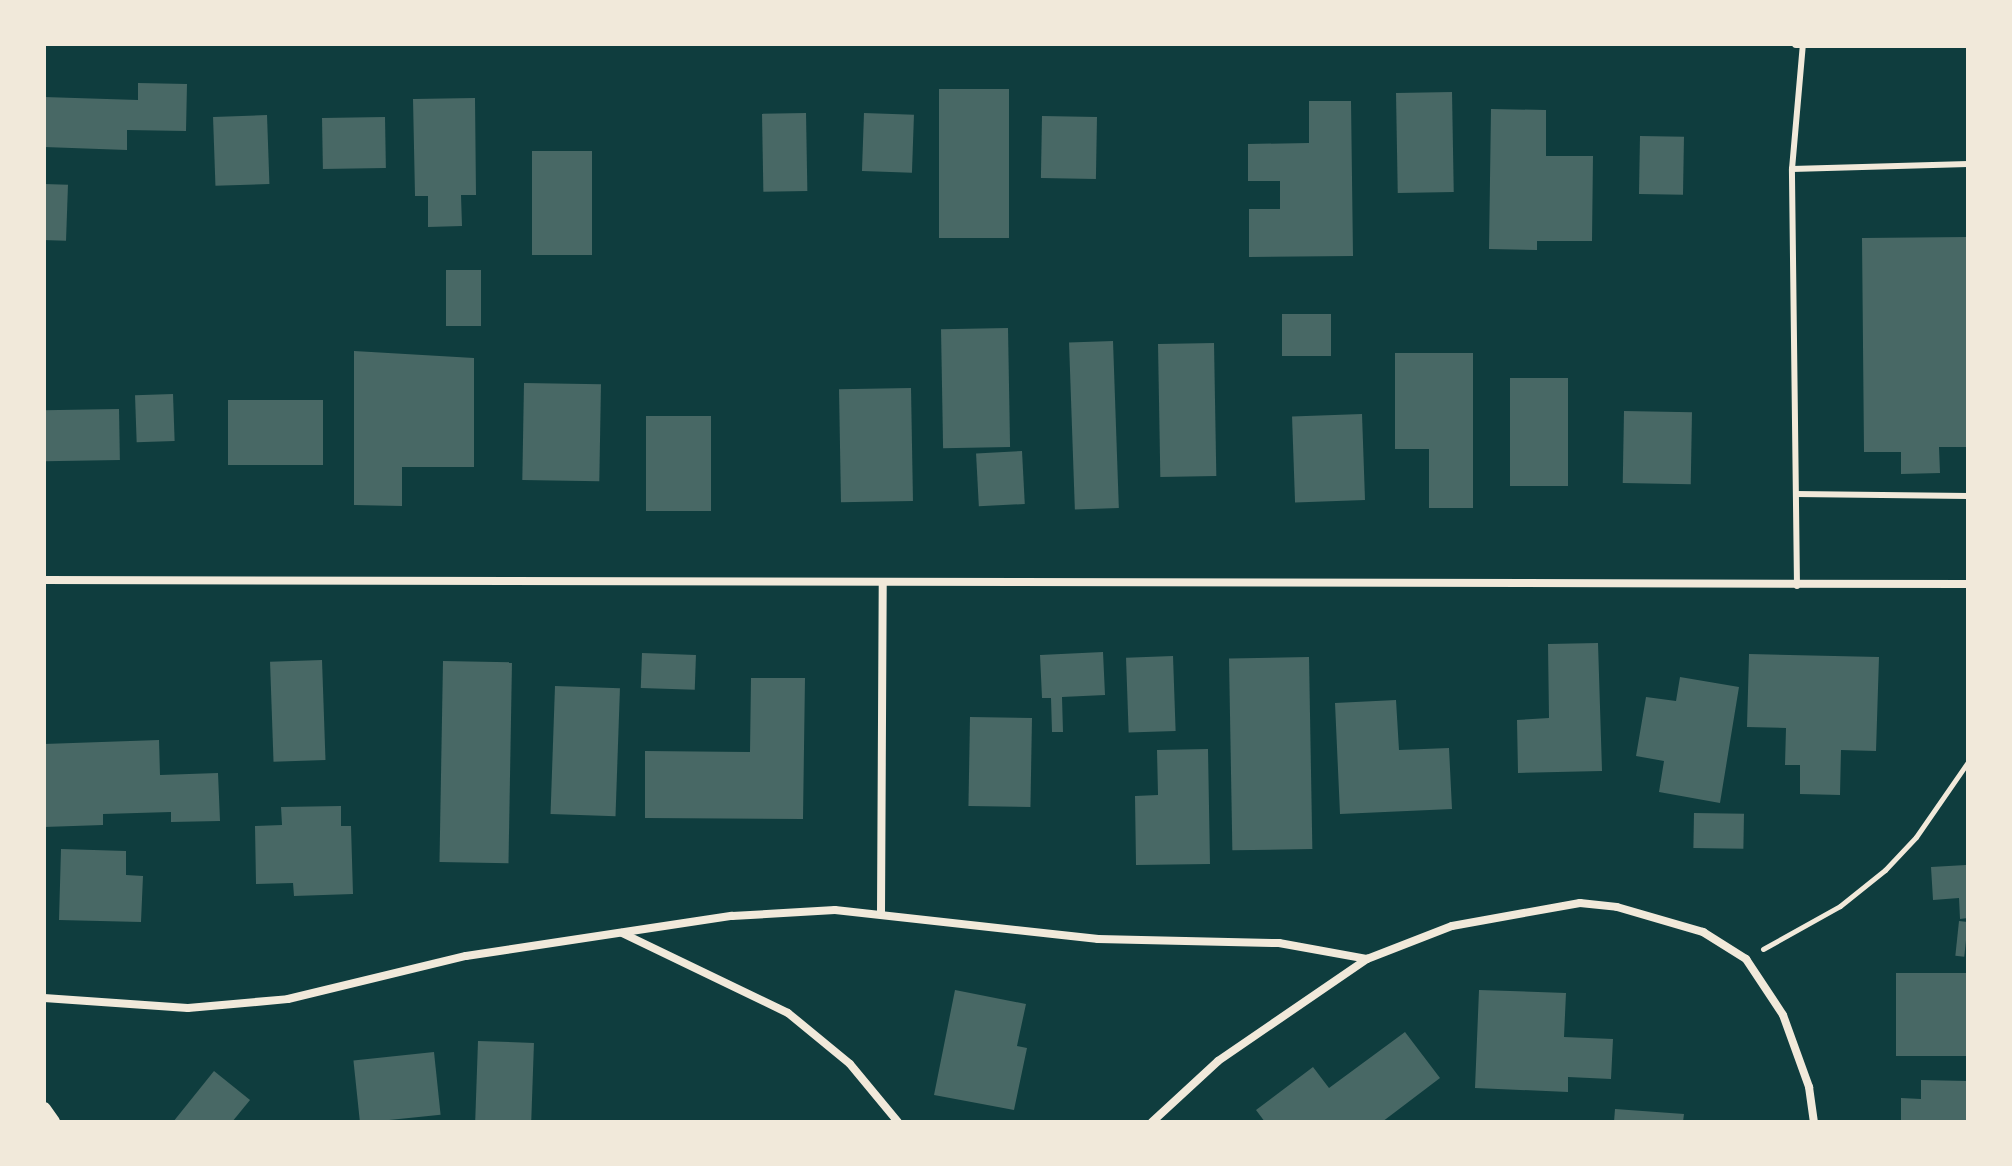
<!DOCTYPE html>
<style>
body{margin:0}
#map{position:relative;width:2012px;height:1166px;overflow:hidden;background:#0f3d3e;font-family:Cabin,sans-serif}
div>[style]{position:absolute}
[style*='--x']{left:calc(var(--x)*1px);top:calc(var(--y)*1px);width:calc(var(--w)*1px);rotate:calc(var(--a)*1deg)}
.building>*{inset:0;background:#486865;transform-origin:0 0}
.path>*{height:5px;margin:-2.5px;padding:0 2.5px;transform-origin:2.5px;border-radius:2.5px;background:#f1e9da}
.service>*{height:6px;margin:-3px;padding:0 3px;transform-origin:3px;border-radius:3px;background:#f1e9da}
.minor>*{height:8px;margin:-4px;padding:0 4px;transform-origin:4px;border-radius:4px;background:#f1e9da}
.tertiary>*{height:14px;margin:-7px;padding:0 7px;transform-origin:7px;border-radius:7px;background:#f1e9da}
span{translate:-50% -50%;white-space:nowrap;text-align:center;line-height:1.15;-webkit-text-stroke:6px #f1e9da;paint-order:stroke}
.frame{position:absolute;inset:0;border:46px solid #f1e9da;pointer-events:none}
</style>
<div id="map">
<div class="building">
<div style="clip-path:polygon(138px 83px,187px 84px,186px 131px,127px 130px,127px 150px,44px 147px,44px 97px,138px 100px)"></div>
<div style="left:1009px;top:89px;width:149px;height:70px;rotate:90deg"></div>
<div style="left:1452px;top:92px;width:100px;height:56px;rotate:89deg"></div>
<div style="clip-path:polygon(475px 98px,476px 195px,461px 195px,462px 226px,428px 227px,428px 196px,415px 196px,413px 99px)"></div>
<div style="clip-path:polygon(1309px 101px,1351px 101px,1353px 256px,1249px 257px,1249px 209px,1280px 209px,1280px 181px,1248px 181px,1248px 144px,1309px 143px)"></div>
<div style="clip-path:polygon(1491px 109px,1546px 110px,1546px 156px,1593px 156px,1592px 241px,1537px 241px,1537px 250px,1489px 249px)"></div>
<div style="left:806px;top:113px;width:78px;height:44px;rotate:89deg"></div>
<div style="left:864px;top:113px;width:50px;height:58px;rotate:2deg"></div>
<div style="left:267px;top:115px;width:69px;height:54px;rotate:88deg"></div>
<div style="left:1042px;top:116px;width:55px;height:62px;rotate:1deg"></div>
<div style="left:385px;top:117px;width:51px;height:63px;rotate:89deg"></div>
<div style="left:1640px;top:136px;width:44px;height:58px;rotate:1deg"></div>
<div style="left:592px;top:151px;width:104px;height:60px;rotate:90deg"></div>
<div style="left:44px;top:184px;width:24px;height:56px;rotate:2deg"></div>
<div style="clip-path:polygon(1968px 237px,1968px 447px,1939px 447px,1940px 473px,1901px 474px,1901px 452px,1864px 452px,1862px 238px)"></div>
<div style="left:446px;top:270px;width:35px;height:56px"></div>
<div style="left:1282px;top:314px;width:49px;height:42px"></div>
<div style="left:1008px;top:328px;width:119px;height:67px;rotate:89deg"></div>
<div style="left:1113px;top:341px;width:167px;height:44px;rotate:88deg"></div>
<div style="left:1214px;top:343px;width:133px;height:56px;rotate:89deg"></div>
<div style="clip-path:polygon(354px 351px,474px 358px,474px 467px,402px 467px,402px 506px,354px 505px)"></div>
<div style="clip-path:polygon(1395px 353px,1473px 353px,1473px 508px,1429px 508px,1429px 449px,1395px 449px)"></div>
<div style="left:1510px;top:378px;width:58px;height:108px"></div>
<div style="left:524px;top:383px;width:77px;height:97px;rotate:1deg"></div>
<div style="left:911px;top:388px;width:113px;height:72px;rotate:89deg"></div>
<div style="left:173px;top:394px;width:47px;height:38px;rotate:88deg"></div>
<div style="left:228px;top:400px;width:95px;height:65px"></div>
<div style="left:119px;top:409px;width:51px;height:75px;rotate:89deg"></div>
<div style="left:1624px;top:411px;width:68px;height:72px;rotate:1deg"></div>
<div style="left:1362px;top:414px;width:86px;height:70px;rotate:88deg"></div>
<div style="left:646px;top:416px;width:65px;height:95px"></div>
<div style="left:1022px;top:451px;width:53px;height:46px;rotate:87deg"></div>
<div style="clip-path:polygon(1598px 643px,1602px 771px,1518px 773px,1517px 720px,1549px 718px,1548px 644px)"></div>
<div style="clip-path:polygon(1103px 652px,1105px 695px,1062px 697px,1063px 732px,1052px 732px,1051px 698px,1042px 698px,1040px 655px)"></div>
<div style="left:642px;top:653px;width:54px;height:35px;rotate:2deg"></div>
<div style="clip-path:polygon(1749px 654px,1879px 657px,1876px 751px,1841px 750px,1840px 795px,1800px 794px,1800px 765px,1785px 765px,1786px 728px,1747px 727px)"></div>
<div style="left:1173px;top:656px;width:75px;height:47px;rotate:88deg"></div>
<div style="left:1309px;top:657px;width:192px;height:80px;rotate:89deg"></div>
<div style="left:322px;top:660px;width:100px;height:52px;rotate:88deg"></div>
<div style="left:443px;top:661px;width:69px;height:201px;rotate:1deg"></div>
<div style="clip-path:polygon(1680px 677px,1739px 687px,1720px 803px,1659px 792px,1664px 761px,1636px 756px,1646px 697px,1676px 701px)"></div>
<div style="clip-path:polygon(751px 678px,805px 678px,803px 819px,645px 818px,645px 751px,750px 752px)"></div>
<div style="left:555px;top:686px;width:65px;height:128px;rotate:2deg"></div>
<div style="clip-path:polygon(1396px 700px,1399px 750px,1449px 748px,1452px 809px,1340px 814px,1335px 703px)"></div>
<div style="left:970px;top:717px;width:62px;height:89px;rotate:1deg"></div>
<div style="clip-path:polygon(159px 740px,160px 775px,218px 773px,220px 821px,171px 822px,171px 812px,103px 814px,103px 825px,44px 827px,44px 744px)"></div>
<div style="clip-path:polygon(1208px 749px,1210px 864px,1136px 865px,1135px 796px,1158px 795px,1157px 750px)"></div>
<div style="clip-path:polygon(341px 806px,341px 826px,351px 826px,353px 894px,294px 896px,293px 883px,256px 884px,255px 826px,282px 825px,281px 807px)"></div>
<div style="left:1694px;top:813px;width:50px;height:35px;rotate:1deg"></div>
<div style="clip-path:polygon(61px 849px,126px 851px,126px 875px,143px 876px,141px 922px,59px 920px)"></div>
<div style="clip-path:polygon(1966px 865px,1968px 918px,1960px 919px,1959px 898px,1933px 900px,1931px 867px)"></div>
<div style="left:1959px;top:921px;width:9px;height:35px;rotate:6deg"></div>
<div style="left:1896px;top:973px;width:72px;height:83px"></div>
<div style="clip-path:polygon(955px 990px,1026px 1004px,1017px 1046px,1027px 1048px,1014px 1110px,934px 1095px)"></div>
<div style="clip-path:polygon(1479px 990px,1566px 993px,1564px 1037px,1613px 1039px,1611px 1079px,1568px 1077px,1568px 1092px,1475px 1088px)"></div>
<div style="clip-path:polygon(1405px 1032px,1440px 1078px,1382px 1122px,1265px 1122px,1256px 1110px,1313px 1067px,1329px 1088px)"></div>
<div style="left:478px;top:1041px;width:56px;height:81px;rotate:2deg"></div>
<div style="left:434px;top:1052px;width:63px;height:81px;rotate:84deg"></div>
<div style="clip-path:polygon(214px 1071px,250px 1100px,232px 1122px,173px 1122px)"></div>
<div style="clip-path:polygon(1921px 1080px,1968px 1081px,1968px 1122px,1901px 1122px,1901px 1098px,1921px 1099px)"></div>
<div style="clip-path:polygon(1615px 1109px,1684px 1114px,1683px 1122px,1614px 1122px)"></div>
</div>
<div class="path">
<div style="--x:1763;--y:949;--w:88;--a:-29.2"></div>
<div style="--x:1840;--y:906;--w:58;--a:-38.7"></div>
<div style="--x:1885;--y:870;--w:45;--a:-46.8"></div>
<div style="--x:1916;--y:837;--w:91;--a:-55.3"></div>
</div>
<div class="service">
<div style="--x:1792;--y:169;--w:176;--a:-1.6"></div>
<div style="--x:1796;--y:494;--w:172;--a:0.7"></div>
<div style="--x:1797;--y:586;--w:417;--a:-90.7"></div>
<div style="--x:1792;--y:169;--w:125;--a:-85"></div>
</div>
<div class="minor">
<div style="--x:1796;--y:44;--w:172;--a:0"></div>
<div style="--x:44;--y:580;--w:1924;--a:0.12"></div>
<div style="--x:881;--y:913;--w:329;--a:-89.7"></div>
<div style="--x:622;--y:933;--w:184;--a:25.7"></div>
<div style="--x:788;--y:1013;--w:80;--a:39.4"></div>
<div style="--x:850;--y:1064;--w:75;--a:50.4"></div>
<div style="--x:44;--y:998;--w:144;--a:4"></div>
<div style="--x:188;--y:1008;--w:100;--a:-5.1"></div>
<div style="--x:288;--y:999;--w:183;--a:-13.6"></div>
<div style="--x:466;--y:956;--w:269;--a:-8.6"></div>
<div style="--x:732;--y:916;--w:103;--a:-3.3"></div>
<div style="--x:835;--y:910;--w:265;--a:6.3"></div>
<div style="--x:1098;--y:939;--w:181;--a:1.3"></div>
<div style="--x:1279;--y:943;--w:89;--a:10.3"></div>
<div style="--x:1152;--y:1122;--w:90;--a:-42.7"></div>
<div style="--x:1218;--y:1061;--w:181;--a:-34.4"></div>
<div style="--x:1367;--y:959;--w:91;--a:-21.2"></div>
<div style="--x:1452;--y:926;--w:130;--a:-10.2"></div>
<div style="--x:1580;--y:903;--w:37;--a:6"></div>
<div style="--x:1617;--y:907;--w:90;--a:16.2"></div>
<div style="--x:1703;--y:932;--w:51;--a:32.1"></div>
<div style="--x:1746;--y:959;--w:67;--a:56.5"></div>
<div style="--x:1783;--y:1015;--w:77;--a:70.1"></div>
<div style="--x:1809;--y:1087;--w:35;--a:82"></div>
</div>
<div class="tertiary">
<div style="--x:44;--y:1109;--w:16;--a:55"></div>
</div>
<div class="frame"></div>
</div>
